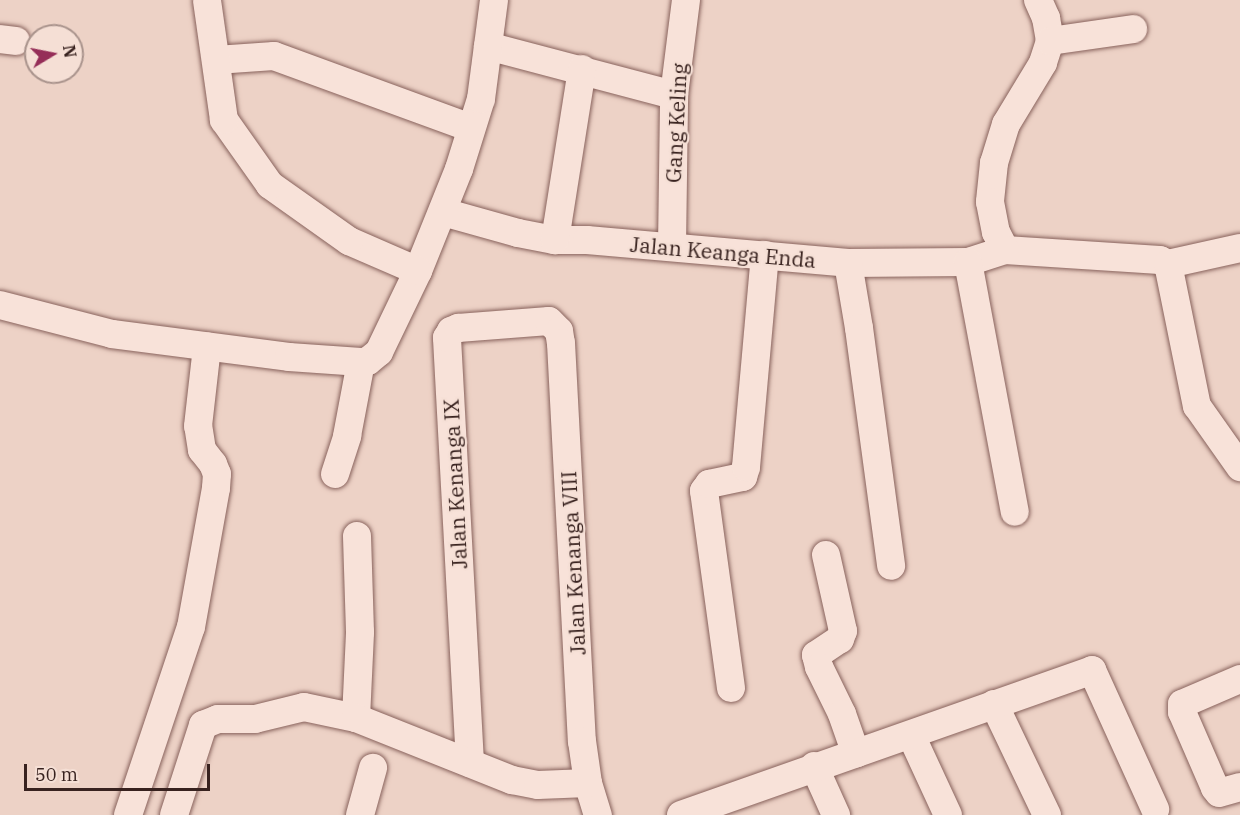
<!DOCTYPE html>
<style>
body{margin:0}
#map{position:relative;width:1240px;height:815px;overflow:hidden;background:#edd2c6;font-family:"IBM Plex Serif",serif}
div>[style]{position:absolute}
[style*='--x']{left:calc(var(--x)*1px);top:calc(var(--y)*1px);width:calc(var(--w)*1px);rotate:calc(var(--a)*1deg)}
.roads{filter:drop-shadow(0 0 2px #88625c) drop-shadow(0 0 2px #88625c)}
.minor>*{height:28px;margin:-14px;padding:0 14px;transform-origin:14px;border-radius:14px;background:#f8e2d9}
span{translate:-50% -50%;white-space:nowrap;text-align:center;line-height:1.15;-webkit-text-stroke:4.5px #f5dfd5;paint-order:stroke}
.street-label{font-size:21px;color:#38221f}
.north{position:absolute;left:24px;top:24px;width:60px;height:60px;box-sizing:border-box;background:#f5dfd5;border:2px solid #a9938c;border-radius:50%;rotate:80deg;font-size:16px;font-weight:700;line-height:24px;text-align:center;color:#38221f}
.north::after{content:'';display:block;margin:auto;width:21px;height:27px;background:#952e58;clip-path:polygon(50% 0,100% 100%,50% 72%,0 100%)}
.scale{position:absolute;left:24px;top:764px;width:186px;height:27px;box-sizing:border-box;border:3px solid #38221f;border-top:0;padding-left:8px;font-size:18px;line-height:21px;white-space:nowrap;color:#38221f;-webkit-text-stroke:4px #f5dfd5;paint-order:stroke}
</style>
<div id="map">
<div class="roads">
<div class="minor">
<div style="--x:1038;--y:0;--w:20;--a:66"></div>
<div style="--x:1046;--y:18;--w:23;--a:80"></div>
<div style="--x:1050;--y:41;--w:23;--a:108"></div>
<div style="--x:1043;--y:63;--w:71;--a:121.2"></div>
<div style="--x:1006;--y:124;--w:41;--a:107.1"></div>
<div style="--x:994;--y:163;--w:39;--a:96"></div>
<div style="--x:990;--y:202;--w:31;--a:79"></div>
<div style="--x:996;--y:232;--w:20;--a:63"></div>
<div style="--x:1005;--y:250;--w:155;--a:3.7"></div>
<div style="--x:1160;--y:260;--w:9;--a:27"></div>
<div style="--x:1168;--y:264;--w:145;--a:78.5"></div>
<div style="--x:1197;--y:406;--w:75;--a:54.8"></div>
<div style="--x:0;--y:39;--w:16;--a:7"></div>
<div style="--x:1050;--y:41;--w:84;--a:-8.2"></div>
<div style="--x:488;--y:46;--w:192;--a:14.8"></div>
<div style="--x:216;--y:60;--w:58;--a:-3.9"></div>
<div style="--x:274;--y:56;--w:210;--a:20.1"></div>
<div style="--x:443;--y:212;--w:78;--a:15.6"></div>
<div style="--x:518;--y:233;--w:38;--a:11"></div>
<div style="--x:555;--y:240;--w:32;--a:0"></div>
<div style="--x:587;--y:240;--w:262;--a:5"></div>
<div style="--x:848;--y:263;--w:120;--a:-0.5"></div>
<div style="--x:968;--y:262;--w:39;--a:-18"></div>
<div style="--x:555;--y:240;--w:173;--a:-81"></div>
<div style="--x:672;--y:247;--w:152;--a:-89.2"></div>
<div style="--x:674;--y:95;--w:96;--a:-82.8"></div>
<div style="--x:968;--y:262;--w:254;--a:79.4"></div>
<div style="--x:848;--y:263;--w:66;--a:80.4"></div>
<div style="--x:859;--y:328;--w:240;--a:82.3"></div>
<div style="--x:1168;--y:264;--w:74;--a:-12.5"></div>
<div style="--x:418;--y:271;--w:110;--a:-68.1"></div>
<div style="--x:459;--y:169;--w:73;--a:-72.6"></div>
<div style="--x:481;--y:99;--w:100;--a:-82.5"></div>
<div style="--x:0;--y:305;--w:116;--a:14.5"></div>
<div style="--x:112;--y:334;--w:178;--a:7.4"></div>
<div style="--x:289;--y:357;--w:72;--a:4"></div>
<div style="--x:361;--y:362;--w:7;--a:-8"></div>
<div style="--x:368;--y:361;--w:14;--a:-39"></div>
<div style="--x:379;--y:352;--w:90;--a:-64.3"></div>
<div style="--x:418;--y:271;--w:75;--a:-156.5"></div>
<div style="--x:349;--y:241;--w:97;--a:-144.7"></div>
<div style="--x:270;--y:185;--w:80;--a:-125.3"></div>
<div style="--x:224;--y:120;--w:120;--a:-98.1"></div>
<div style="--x:335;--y:474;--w:40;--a:-72"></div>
<div style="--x:347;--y:436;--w:75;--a:-79.3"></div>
<div style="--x:826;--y:555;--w:78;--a:77.4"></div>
<div style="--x:843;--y:631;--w:9;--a:111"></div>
<div style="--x:840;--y:639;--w:29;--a:146"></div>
<div style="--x:816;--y:655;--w:12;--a:76"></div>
<div style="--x:819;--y:667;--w:52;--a:63.9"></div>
<div style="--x:842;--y:714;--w:42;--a:70.7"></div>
<div style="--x:1240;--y:679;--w:63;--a:156.7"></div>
<div style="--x:1182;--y:704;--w:8;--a:90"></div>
<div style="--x:1182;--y:712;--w:83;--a:66.5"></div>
<div style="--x:1215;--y:788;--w:6;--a:51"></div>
<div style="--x:1219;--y:793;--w:22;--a:-16"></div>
<div style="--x:731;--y:688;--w:199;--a:-97.8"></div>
<div style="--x:704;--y:491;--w:9;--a:-54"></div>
<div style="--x:709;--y:484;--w:35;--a:-12"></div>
<div style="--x:743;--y:477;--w:10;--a:-73"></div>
<div style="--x:746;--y:467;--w:213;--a:-84.9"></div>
<div style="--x:994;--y:704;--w:123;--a:64.5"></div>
<div style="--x:356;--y:718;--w:86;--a:-87.3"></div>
<div style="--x:360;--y:632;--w:96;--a:-91.8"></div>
<div style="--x:911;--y:735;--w:88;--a:65.2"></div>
<div style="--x:470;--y:763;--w:426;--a:-93.1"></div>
<div style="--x:447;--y:338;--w:8;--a:-60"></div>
<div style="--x:451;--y:331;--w:8;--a:-23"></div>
<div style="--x:458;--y:328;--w:91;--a:-4.4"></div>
<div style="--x:549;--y:321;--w:14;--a:45"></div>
<div style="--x:559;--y:331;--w:12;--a:81"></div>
<div style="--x:561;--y:343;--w:399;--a:87"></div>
<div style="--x:582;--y:741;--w:42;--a:81.9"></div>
<div style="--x:588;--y:783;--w:34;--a:73"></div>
<div style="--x:814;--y:766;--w:54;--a:65.8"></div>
<div style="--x:128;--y:815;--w:198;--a:-71.5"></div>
<div style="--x:191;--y:627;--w:141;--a:-79.8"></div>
<div style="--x:216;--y:488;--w:14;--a:-86"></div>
<div style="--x:217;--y:474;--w:11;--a:-112"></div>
<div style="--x:213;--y:464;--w:18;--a:-128"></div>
<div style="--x:202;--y:450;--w:24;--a:-99"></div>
<div style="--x:198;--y:426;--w:80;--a:-83.5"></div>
<div style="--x:174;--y:815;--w:95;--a:-72.1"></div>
<div style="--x:203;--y:725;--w:16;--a:-22"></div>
<div style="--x:218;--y:719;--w:37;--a:0"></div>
<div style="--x:255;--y:719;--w:50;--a:-13.8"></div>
<div style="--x:304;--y:707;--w:53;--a:11.9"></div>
<div style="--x:356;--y:718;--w:168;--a:21.7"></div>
<div style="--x:512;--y:780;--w:26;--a:11"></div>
<div style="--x:538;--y:785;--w:50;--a:-2.3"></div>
<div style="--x:360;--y:815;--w:49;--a:-74.5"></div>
<div style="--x:681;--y:815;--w:436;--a:-19.4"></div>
<div style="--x:1092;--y:670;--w:153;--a:65.6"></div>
</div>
</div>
<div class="street-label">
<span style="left:676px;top:123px;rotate:-87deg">Gang Keling</span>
<span style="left:723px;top:252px;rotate:5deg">Jalan Keanga Enda</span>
<span style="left:455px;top:484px;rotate:-93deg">Jalan Kenanga IX</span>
<span style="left:573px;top:563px;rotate:-93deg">Jalan Kenanga VIII</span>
</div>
<div class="north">N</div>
<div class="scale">50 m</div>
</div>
